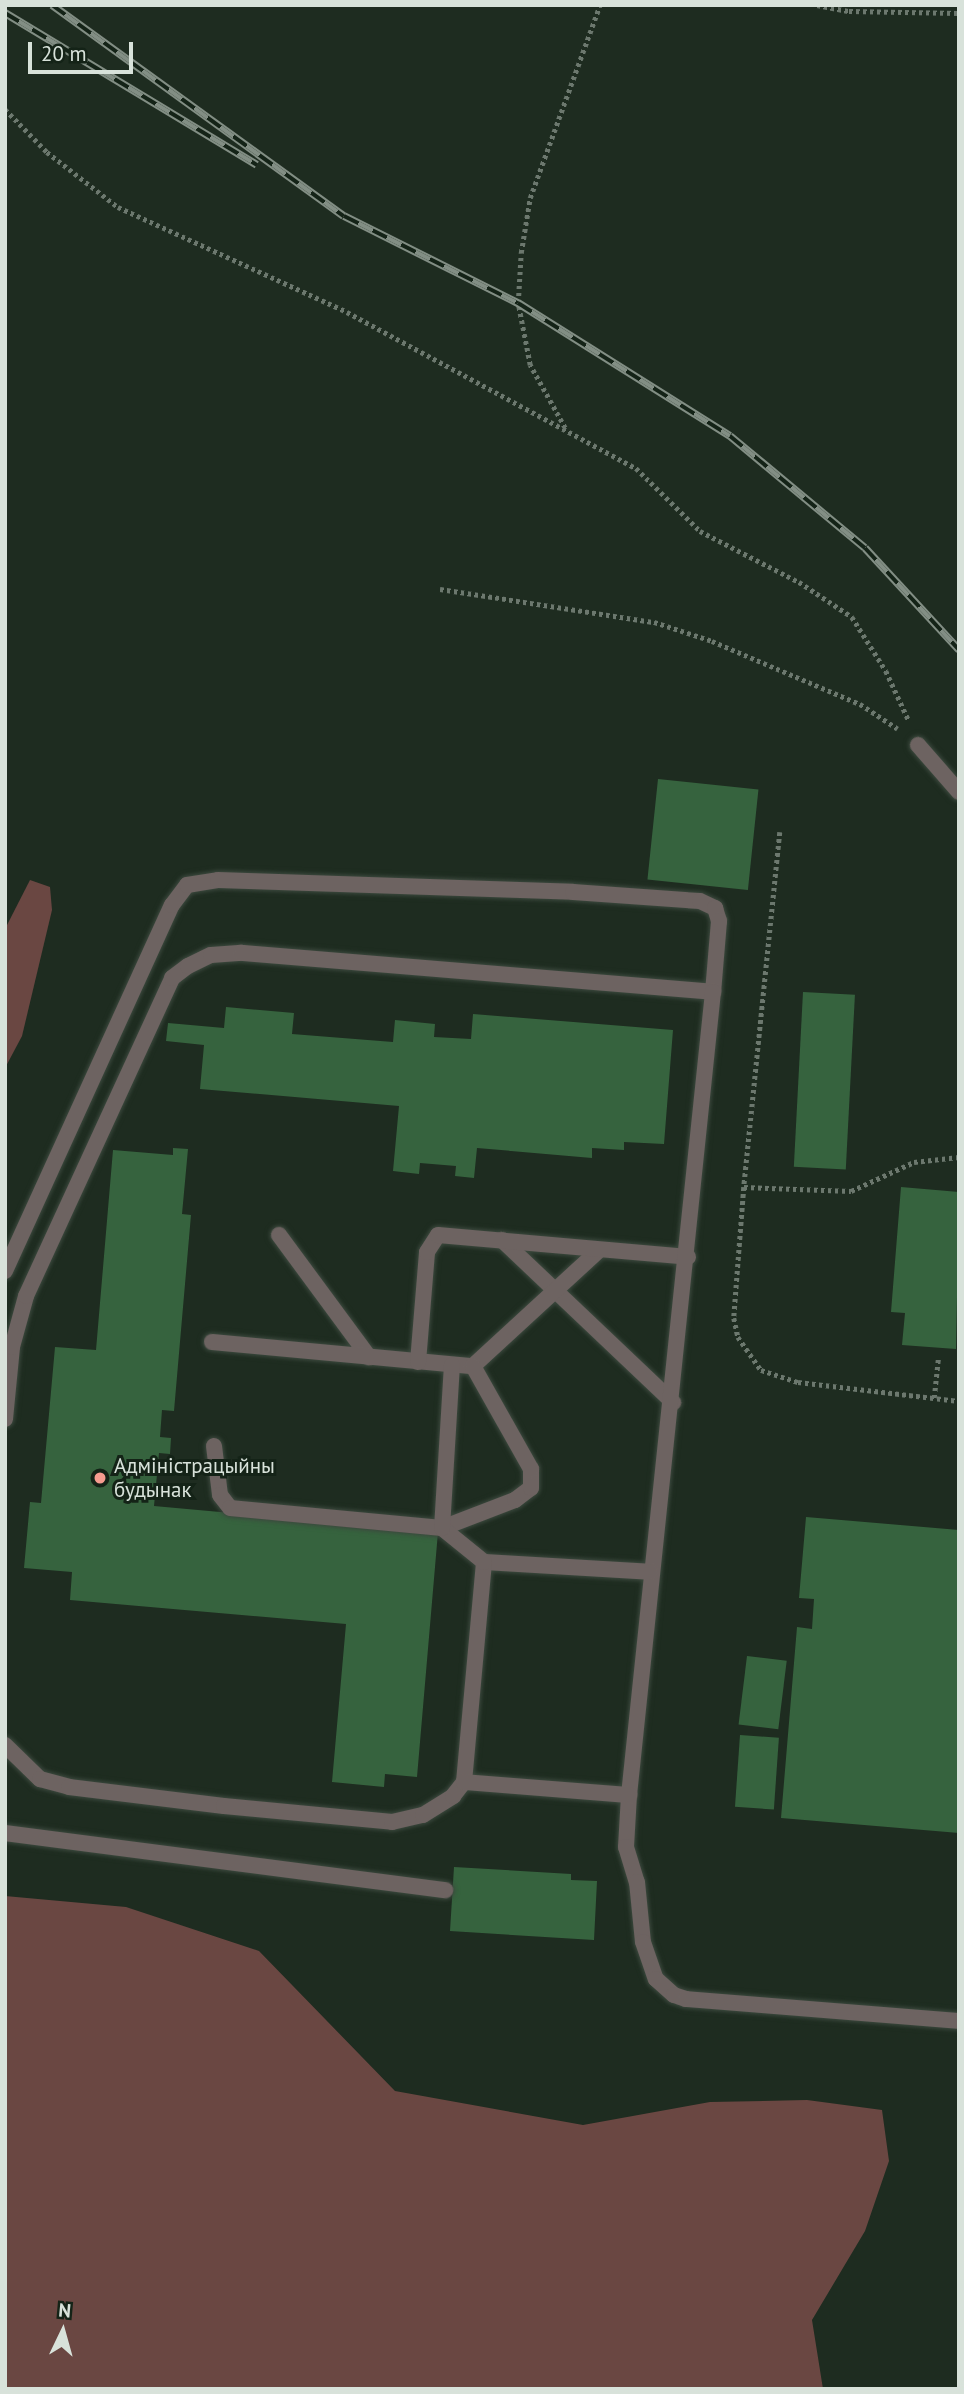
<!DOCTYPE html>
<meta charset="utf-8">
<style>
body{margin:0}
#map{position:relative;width:964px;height:2394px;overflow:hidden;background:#1e2c20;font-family:"PT Sans",sans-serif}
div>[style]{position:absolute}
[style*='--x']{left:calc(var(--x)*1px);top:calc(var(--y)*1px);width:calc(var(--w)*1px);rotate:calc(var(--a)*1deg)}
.green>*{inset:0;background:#6a4742}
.building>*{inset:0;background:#36633e;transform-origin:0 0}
.path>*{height:4.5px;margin-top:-2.25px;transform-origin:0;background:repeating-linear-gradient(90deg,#6c786e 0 3.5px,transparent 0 7px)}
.roads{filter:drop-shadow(0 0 2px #3c493e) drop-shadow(0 0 2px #3c493e)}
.lane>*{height:16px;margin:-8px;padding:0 8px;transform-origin:8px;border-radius:8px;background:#6d6361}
.rail>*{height:8px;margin-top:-4px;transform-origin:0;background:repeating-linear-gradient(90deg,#142317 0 16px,#828e84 0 32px);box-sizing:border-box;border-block:2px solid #828e84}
.dots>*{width:19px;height:19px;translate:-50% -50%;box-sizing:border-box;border:4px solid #142317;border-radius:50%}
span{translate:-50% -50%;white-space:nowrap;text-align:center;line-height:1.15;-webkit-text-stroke:6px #142317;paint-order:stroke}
.poi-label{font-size:21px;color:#d8e2da}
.left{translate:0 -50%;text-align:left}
.frame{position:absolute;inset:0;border:7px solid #d8e2da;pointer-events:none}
.north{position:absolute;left:28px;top:2296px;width:70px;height:70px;-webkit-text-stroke:5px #142317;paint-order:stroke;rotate:5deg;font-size:19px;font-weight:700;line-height:28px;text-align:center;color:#d8e2da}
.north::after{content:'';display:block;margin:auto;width:24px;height:32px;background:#d8e2da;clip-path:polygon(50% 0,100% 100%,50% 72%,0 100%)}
.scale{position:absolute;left:28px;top:42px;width:105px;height:32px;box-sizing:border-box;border:4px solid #d8e2da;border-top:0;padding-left:9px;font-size:21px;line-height:24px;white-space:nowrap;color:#d8e2da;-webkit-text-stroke:5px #142317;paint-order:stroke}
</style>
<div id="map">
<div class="green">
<div style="clip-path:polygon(30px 880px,50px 887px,52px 910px,22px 1036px,5px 1068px,5px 929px)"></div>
<div style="clip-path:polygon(5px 1896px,126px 1907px,259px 1951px,395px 2091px,583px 2125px,710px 2102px,807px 2100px,882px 2110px,889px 2161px,865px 2231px,812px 2320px,823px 2389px,5px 2389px)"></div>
</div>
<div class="building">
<div style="left:658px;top:779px;width:101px;height:101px;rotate:6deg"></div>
<div style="left:803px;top:992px;width:52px;height:175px;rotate:3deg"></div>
<div style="clip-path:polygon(226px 1007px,294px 1013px,292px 1034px,393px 1042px,395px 1020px,435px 1024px,434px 1037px,471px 1039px,473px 1014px,673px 1030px,664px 1144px,624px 1142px,624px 1150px,592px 1148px,592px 1158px,477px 1148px,474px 1178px,455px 1176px,456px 1166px,420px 1163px,419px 1174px,393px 1171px,399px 1106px,200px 1089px,204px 1045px,166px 1041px,168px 1023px,224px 1028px)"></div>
<div style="clip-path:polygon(173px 1148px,188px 1149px,182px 1214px,191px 1215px,174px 1411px,162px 1410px,160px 1437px,171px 1438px,170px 1454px,159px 1453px,154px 1506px,438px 1532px,417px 1777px,385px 1774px,384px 1787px,332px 1782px,346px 1624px,70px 1600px,72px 1572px,24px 1568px,30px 1502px,41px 1503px,55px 1347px,96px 1350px,113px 1150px,173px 1155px)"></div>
<div style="clip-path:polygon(901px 1187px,959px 1192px,956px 1349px,902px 1345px,905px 1313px,891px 1312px)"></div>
<div style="clip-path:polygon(806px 1517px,959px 1530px,959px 1833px,781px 1818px,797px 1627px,812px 1629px,814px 1599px,799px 1598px)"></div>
<div style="left:747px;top:1656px;width:40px;height:69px;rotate:7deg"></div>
<div style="left:740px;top:1735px;width:39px;height:72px;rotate:4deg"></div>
<div style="clip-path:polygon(454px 1867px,571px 1874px,571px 1880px,597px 1881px,594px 1940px,450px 1931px)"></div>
</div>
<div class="path">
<div style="--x:817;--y:5;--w:33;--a:11"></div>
<div style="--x:849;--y:11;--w:110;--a:1"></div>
<div style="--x:5;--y:109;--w:60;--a:45.7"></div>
<div style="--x:47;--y:152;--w:90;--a:37.8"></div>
<div style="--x:118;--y:207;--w:252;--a:24.6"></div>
<div style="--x:347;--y:312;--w:328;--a:28.4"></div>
<div style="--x:636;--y:468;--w:90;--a:44.5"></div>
<div style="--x:700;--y:531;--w:111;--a:27.3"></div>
<div style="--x:799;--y:582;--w:64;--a:33.4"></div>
<div style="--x:852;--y:617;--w:64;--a:57.8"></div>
<div style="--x:886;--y:671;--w:55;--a:65.3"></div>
<div style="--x:565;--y:428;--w:72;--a:-119.1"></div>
<div style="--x:530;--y:365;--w:63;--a:-101"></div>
<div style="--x:518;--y:303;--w:50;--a:-86.6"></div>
<div style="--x:521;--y:253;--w:56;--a:-80.7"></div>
<div style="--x:530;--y:198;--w:205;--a:-70.1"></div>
<div style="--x:440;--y:589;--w:217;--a:8.8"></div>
<div style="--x:654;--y:622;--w:61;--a:18.1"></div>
<div style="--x:712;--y:641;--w:161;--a:23.1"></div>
<div style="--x:860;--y:704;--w:45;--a:33.3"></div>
<div style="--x:780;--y:832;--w:357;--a:95.8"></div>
<div style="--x:744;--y:1187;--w:131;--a:94.4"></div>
<div style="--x:734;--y:1318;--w:19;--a:78"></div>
<div style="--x:738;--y:1337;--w:40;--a:55.1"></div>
<div style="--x:761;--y:1370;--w:39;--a:18"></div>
<div style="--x:798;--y:1382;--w:162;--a:6.7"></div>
<div style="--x:744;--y:1187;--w:107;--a:2.1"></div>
<div style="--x:851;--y:1191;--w:69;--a:-24.7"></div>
<div style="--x:914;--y:1162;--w:45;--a:-6.3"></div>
<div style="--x:934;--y:1398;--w:39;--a:-84"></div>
</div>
<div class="roads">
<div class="lane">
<div style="--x:918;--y:745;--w:62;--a:48.9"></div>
<div style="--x:279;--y:1235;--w:152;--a:53.6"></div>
<div style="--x:502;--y:1240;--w:236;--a:43.5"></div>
<div style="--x:5;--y:1271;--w:402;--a:-65.5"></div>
<div style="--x:172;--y:905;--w:25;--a:-53"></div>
<div style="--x:187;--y:885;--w:31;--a:-9"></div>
<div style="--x:218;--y:880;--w:355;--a:1.9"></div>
<div style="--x:573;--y:892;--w:127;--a:4.1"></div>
<div style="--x:700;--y:901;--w:17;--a:25"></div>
<div style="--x:715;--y:908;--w:14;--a:73"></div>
<div style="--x:719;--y:921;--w:71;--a:94.8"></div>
<div style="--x:212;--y:1342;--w:262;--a:5.3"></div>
<div style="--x:473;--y:1366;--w:171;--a:-42.6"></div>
<div style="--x:418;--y:1362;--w:110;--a:-85.3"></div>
<div style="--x:427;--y:1252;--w:20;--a:-57"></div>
<div style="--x:438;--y:1235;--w:251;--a:5"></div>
<div style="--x:5;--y:1419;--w:72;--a:-84.4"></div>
<div style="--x:12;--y:1347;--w:53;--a:-74.6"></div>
<div style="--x:26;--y:1296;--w:350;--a:-65.3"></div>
<div style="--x:172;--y:978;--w:20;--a:-37"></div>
<div style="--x:188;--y:966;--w:25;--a:-26"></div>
<div style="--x:211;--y:955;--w:31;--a:-4"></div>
<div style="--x:242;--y:953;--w:473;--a:4.7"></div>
<div style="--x:713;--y:992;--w:807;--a:95.97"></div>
<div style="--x:629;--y:1795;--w:52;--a:93.3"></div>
<div style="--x:626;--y:1847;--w:37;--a:73"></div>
<div style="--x:637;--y:1882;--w:60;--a:84.3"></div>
<div style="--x:643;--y:1942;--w:39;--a:71"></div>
<div style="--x:656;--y:1979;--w:24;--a:42"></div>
<div style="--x:674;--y:1995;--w:13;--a:18"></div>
<div style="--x:686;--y:1999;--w:274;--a:4.6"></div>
<div style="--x:214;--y:1446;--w:49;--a:83"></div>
<div style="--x:220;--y:1495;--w:16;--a:52"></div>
<div style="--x:230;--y:1508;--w:213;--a:5.4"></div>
<div style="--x:442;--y:1528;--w:78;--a:-21"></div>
<div style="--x:515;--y:1500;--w:20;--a:-37"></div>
<div style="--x:531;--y:1488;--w:19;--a:-90"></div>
<div style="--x:531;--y:1469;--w:118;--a:-119.4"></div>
<div style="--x:484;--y:1562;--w:166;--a:3.4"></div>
<div style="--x:5;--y:1745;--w:49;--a:44.2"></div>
<div style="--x:40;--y:1779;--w:30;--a:15"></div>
<div style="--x:69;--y:1787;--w:156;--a:7"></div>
<div style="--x:224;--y:1806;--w:169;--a:5.4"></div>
<div style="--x:392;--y:1822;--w:32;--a:-13"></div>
<div style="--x:423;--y:1815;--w:36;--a:-32"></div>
<div style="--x:453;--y:1796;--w:18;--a:-52"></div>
<div style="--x:464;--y:1782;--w:221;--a:-84.8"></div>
<div style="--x:484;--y:1562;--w:54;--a:-141"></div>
<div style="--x:442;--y:1528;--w:163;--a:-86.5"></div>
<div style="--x:464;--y:1782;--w:166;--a:4.5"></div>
<div style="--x:5;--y:1833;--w:444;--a:7.4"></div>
</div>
</div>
<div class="rail">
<div style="--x:52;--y:5;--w:360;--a:35.9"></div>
<div style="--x:344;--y:216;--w:195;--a:26.6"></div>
<div style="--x:518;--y:303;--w:250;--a:32.1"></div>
<div style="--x:730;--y:436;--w:175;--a:39.7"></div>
<div style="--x:865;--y:548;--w:139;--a:47.3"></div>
<div style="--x:5;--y:13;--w:294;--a:31.1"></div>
</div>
<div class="dots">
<div style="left:100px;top:1478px;background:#f59c90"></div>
</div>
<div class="poi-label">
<span class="left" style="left:114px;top:1478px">Адміністрацыйны<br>будынак</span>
</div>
<div class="frame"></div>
<div class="north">N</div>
<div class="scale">20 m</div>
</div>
